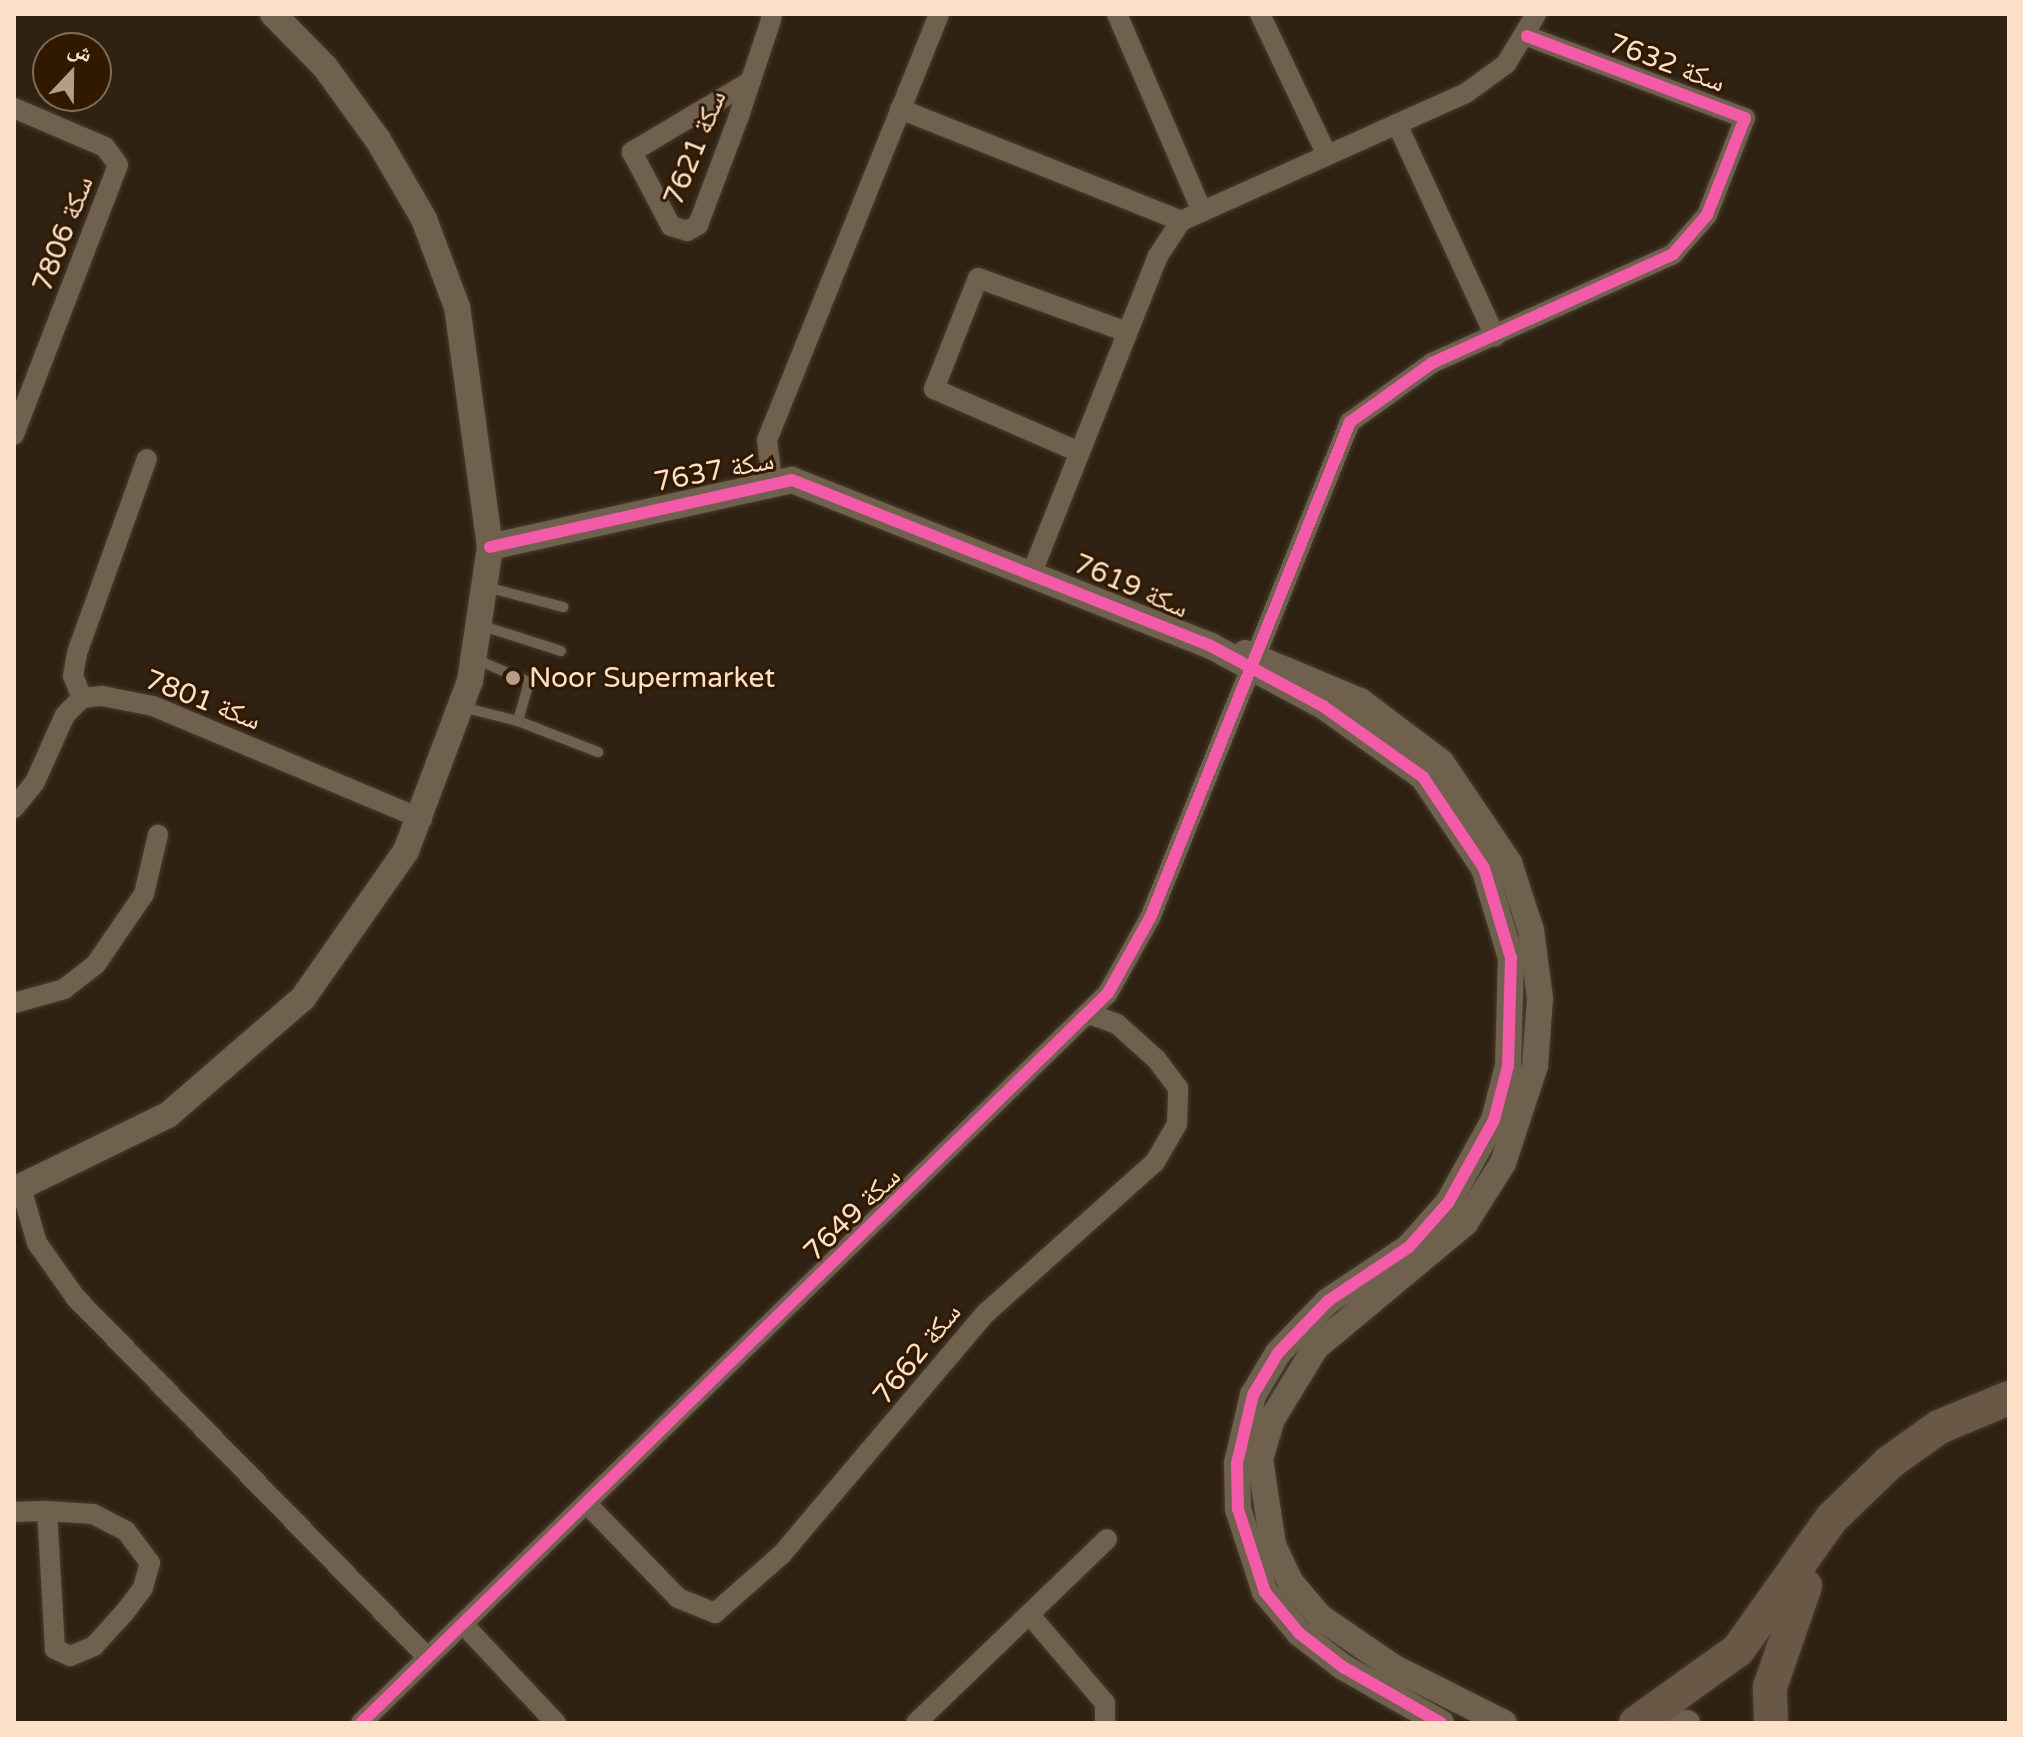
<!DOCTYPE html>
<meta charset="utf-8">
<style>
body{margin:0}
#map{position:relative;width:2023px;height:1737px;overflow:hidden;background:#2f2213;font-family:"Varela Round","Noto Naskh Arabic",sans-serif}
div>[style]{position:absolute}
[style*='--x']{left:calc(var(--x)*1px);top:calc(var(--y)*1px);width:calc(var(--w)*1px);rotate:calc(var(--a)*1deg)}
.roads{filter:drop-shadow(0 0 2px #483c2f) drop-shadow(0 0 2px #483c2f)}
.service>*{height:10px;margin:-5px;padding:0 5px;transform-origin:5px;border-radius:5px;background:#70604e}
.minor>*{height:20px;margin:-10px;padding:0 10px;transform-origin:10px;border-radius:10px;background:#70604e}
.tertiary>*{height:26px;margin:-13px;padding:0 13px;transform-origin:13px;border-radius:13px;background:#70604e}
.primary>*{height:34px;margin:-17px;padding:0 17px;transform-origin:17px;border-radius:17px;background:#695845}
.cycleway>*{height:12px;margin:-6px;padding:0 6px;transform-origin:6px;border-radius:6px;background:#f35aa7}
.dots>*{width:22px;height:22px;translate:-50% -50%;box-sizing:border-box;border:4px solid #311900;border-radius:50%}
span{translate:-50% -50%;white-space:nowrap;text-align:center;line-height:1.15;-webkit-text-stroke:6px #311900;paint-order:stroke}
.street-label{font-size:28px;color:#fce0c7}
.poi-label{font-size:28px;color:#fce0c7}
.left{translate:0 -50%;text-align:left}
.frame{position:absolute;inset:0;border:16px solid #fce0c7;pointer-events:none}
.north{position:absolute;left:32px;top:32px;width:80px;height:80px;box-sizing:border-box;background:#311900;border:2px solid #826950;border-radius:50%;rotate:22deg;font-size:22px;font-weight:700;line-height:32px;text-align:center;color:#fce0c7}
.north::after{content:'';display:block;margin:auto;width:28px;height:36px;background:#b49e88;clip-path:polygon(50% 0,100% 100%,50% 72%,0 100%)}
</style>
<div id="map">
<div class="roads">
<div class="service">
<div style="--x:486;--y:587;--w:80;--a:14.6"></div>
<div style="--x:480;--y:625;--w:85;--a:17.8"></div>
<div style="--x:475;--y:659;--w:59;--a:23.1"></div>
<div style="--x:529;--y:682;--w:41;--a:105.8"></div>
<div style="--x:518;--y:721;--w:86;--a:21.2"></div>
<div style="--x:462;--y:707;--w:58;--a:14"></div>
</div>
<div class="minor">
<div style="--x:1117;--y:14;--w:215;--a:66.7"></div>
<div style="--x:1260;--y:14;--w:156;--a:64.6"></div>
<div style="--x:751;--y:81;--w:139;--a:149.2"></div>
<div style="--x:632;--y:152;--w:84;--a:62.2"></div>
<div style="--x:671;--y:226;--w:17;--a:17"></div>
<div style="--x:687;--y:231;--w:13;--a:-29"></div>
<div style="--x:698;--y:225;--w:116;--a:-69.4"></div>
<div style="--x:739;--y:116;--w:101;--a:-71.6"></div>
<div style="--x:771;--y:20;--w:6;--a:-81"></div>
<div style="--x:14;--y:108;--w:99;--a:23.2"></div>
<div style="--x:105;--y:147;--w:22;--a:54"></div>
<div style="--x:118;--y:165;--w:289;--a:111.1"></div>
<div style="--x:900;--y:109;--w:302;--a:21.7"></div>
<div style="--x:1397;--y:124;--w:234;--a:65.2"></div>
<div style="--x:1079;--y:452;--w:158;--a:-156.5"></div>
<div style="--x:934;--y:389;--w:119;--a:-68.4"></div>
<div style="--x:978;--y:278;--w:158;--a:19.9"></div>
<div style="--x:772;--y:480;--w:40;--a:-97.1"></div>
<div style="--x:767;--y:440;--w:459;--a:-68"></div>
<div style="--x:1033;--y:570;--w:338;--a:-68.3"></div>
<div style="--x:1158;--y:256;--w:42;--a:-56.7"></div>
<div style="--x:1181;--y:221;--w:312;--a:-24.2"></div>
<div style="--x:1466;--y:93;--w:49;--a:-35.9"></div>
<div style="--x:1506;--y:64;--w:58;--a:-59"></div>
<div style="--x:82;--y:698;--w:24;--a:-112"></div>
<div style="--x:73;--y:676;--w:23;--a:-80"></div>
<div style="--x:77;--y:653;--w:206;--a:-70.2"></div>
<div style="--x:14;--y:808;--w:33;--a:-51"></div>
<div style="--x:35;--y:782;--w:73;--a:-65.9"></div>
<div style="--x:65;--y:715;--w:24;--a:-45"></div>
<div style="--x:82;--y:698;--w:20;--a:-6"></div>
<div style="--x:102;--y:696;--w:52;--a:11.1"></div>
<div style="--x:153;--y:706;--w:292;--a:22.8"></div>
<div style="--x:14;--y:1003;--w:52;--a:-15.6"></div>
<div style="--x:64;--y:989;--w:41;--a:-38"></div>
<div style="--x:96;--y:964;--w:85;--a:-55.6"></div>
<div style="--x:144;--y:894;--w:61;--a:-76.7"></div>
<div style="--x:21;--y:1188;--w:57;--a:73.8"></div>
<div style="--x:37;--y:1243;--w:67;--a:54.7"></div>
<div style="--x:76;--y:1298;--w:503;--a:45.64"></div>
<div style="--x:587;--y:1504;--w:131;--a:45.9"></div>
<div style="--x:678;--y:1598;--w:40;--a:22"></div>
<div style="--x:715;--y:1613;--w:89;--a:-41.4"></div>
<div style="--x:782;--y:1554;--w:316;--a:-49.8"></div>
<div style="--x:986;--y:1313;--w:227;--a:-41.8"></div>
<div style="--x:1155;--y:1162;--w:44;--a:-59.9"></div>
<div style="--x:1177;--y:1124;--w:36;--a:-88"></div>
<div style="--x:1178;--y:1088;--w:36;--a:-127"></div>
<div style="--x:1156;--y:1059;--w:52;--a:-138.1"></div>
<div style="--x:1117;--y:1024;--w:30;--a:-160"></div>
<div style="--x:14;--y:1512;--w:33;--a:-2"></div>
<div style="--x:47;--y:1511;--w:46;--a:3.7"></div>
<div style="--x:93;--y:1514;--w:37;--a:27"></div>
<div style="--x:126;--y:1531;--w:40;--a:53"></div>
<div style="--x:150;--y:1563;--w:26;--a:106"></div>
<div style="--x:143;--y:1588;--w:31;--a:127"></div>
<div style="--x:124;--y:1613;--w:45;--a:132.3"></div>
<div style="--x:94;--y:1646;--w:26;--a:157"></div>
<div style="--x:70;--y:1656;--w:17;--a:-155"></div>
<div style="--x:55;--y:1649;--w:138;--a:-93.3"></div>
<div style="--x:1029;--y:1614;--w:117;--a:49.5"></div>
<div style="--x:1105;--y:1703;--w:20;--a:90"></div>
<div style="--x:463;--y:1624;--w:136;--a:46.8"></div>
<div style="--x:361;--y:1723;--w:1044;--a:-44.34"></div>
<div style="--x:1108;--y:993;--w:86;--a:-60.8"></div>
<div style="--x:1150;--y:918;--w:535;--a:-68.04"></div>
<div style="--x:1350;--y:422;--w:101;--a:-35.7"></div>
<div style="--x:1432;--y:363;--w:265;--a:-24.3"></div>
<div style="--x:1673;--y:254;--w:52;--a:-48.9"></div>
<div style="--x:1707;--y:215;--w:104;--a:-68.6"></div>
<div style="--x:1745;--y:118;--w:233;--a:-159.4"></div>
<div style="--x:916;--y:1723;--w:265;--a:-43.9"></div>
</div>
<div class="tertiary">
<div style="--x:490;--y:547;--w:309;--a:-12.5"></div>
<div style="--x:792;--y:480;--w:451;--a:21.6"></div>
<div style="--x:1211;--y:646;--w:127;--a:28.2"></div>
<div style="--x:1323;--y:706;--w:123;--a:35.4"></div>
<div style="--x:1423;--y:777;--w:110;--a:56.2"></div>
<div style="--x:1484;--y:868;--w:94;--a:73.3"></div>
<div style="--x:1511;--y:958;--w:108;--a:91.6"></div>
<div style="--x:1508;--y:1066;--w:56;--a:104.5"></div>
<div style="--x:1494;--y:1120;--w:95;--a:119"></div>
<div style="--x:1448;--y:1203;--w:59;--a:131.6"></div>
<div style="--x:1409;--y:1247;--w:97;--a:146.3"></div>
<div style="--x:1328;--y:1301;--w:72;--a:133.9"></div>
<div style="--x:1278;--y:1353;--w:49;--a:120.8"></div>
<div style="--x:1253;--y:1395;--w:70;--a:103.2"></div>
<div style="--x:1237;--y:1463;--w:46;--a:88.8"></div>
<div style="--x:1238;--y:1509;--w:87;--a:72"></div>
<div style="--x:1265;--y:1592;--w:53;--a:50.3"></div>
<div style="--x:1299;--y:1633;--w:56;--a:37.7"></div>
<div style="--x:1343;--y:1667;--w:113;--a:29.7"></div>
<div style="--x:1245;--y:653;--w:125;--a:22.7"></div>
<div style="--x:1360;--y:701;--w:101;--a:37"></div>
<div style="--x:1441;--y:762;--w:122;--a:56"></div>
<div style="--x:1509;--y:863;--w:71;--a:71.8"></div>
<div style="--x:1531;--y:930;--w:69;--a:82.5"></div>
<div style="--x:1540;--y:998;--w:68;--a:94.2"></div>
<div style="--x:1535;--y:1066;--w:102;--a:108.3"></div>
<div style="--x:1503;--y:1163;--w:71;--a:122.3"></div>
<div style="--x:1465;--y:1223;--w:194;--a:140.2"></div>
<div style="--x:1316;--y:1347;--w:84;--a:121.4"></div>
<div style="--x:1272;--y:1419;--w:42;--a:106.7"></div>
<div style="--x:1260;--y:1459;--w:87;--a:81.4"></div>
<div style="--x:1273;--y:1545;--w:42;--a:64.7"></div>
<div style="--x:1291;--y:1583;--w:45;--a:49.5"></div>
<div style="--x:1320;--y:1617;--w:88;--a:34.4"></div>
<div style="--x:1393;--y:1667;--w:124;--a:26.8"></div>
<div style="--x:14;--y:1190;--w:171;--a:-26"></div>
<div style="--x:168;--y:1115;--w:179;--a:-40.9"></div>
<div style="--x:303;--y:998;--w:179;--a:-55"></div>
<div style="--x:406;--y:851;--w:182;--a:-69.4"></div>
<div style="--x:470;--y:681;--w:135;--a:-81.5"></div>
<div style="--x:490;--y:547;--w:242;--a:-97.8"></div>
<div style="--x:457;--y:307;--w:94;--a:-110.6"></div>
<div style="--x:424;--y:219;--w:91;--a:-120.2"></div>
<div style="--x:378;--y:140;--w:90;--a:-126"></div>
<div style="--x:325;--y:67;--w:74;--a:-134.5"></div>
<div style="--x:1640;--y:1723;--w:47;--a:0"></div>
</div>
<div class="primary">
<div style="--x:1636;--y:1723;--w:125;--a:-35.6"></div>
<div style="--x:1738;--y:1650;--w:161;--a:-54.6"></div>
<div style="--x:1831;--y:1519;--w:82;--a:-44"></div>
<div style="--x:1890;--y:1462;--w:60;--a:-35.5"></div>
<div style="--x:1939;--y:1427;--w:76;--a:-22.5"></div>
<div style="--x:1771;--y:1723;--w:36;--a:-92"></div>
<div style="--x:1770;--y:1687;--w:107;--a:-70.9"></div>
</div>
</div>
<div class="cycleway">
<div style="--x:490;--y:547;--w:309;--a:-12.5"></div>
<div style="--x:792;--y:480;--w:451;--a:21.6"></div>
<div style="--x:1211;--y:646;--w:127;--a:28.2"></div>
<div style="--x:1323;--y:706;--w:123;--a:35.4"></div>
<div style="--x:1423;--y:777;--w:110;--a:56.2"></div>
<div style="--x:1484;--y:868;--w:94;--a:73.3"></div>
<div style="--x:1511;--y:958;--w:108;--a:91.6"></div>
<div style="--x:1508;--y:1066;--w:56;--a:104.5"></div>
<div style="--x:1494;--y:1120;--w:95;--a:119"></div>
<div style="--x:1448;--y:1203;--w:59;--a:131.6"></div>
<div style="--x:1409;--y:1247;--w:97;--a:146.3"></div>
<div style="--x:1328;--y:1301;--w:72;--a:133.9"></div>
<div style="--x:1278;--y:1353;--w:49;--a:120.8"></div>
<div style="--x:1253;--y:1395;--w:70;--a:103.2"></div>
<div style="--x:1237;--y:1463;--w:46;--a:88.8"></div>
<div style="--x:1238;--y:1509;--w:87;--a:72"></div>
<div style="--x:1265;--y:1592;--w:53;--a:50.3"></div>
<div style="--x:1299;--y:1633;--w:56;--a:37.7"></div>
<div style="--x:1343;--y:1667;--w:113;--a:29.7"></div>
<div style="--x:361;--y:1723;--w:1044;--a:-44.34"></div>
<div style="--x:1108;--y:993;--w:86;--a:-60.8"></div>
<div style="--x:1150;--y:918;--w:535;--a:-68.04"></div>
<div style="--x:1350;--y:422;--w:101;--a:-35.7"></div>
<div style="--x:1432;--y:363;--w:265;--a:-24.3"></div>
<div style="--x:1673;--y:254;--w:52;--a:-48.9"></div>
<div style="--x:1707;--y:215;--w:104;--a:-68.6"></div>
<div style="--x:1745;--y:118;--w:233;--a:-159.4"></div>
</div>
<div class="dots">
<div style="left:513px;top:678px;background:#b49e88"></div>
</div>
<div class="street-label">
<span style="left:1667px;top:63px;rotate:20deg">سكة 7632</span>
<span style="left:695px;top:148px;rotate:-68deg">سكة 7621</span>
<span style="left:63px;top:234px;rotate:-69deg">سكة 7806</span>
<span style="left:714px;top:471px;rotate:-11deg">سكة 7637</span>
<span style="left:1131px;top:586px;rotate:23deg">سكة 7619</span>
<span style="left:203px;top:700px;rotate:21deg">سكة 7801</span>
<span style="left:852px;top:1214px;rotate:-44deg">سكة 7649</span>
<span style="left:917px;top:1354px;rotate:-51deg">سكة 7662</span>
</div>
<div class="poi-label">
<span class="left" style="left:529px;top:678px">Noor Supermarket</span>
</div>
<div class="frame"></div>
<div class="north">ش</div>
</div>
